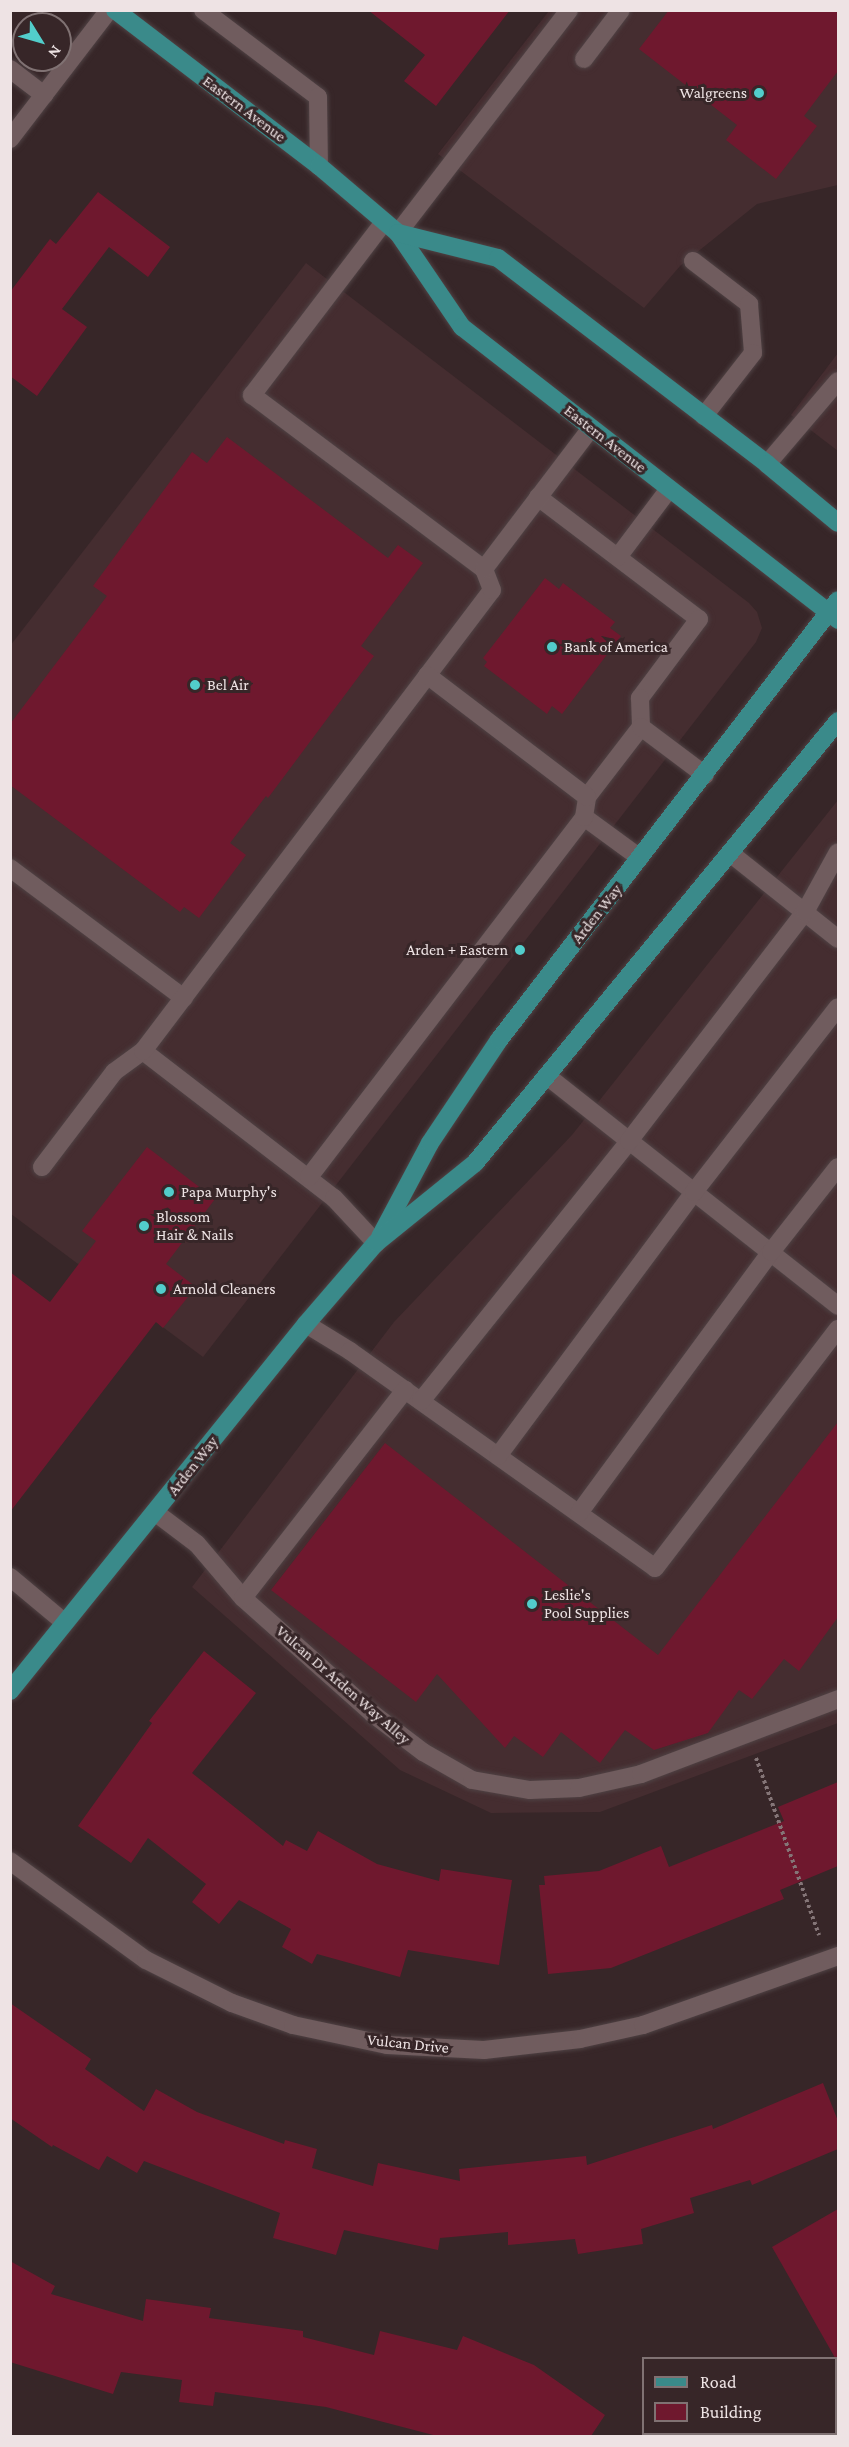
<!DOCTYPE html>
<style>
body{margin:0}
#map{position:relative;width:849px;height:2447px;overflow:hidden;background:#372628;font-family:"Crimson Pro",serif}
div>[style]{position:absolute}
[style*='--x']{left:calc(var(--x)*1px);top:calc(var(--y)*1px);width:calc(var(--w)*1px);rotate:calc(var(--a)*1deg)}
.built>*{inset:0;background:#452d30}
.building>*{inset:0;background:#6f182e}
.path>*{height:4px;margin-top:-2px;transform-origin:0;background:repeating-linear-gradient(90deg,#847577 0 3px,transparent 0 6px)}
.roads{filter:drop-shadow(0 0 2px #4f4244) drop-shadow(0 0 2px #4f4244)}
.minor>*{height:18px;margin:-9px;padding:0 9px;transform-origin:9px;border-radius:9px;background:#705c5e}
.major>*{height:18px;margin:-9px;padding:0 9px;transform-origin:9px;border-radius:9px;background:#3a8a8a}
.dots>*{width:16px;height:16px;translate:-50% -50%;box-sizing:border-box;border:3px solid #372628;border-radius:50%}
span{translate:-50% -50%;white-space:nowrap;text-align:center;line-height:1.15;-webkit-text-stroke:6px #372628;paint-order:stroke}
.poi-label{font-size:16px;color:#eee3e4}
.right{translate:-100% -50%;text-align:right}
.left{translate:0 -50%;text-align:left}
.street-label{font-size:16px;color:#eee3e4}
.frame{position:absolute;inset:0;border:12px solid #eee3e4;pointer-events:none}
.legend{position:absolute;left:642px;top:2357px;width:195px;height:78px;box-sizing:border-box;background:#372628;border:2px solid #807273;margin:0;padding:8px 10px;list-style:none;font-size:18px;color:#eee3e4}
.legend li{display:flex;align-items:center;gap:12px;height:30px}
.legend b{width:30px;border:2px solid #807273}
.north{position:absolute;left:12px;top:12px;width:60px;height:60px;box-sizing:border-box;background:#372628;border:2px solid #807273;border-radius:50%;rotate:127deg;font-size:16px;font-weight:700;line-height:24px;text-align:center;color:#eee3e4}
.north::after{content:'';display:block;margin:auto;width:21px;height:27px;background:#52cdcb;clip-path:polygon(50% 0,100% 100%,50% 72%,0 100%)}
</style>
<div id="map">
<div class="built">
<div style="clip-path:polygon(549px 11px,838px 11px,838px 185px,757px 204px,680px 266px,644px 308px,438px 154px)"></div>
<div style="clip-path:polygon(306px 263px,749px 603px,757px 612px,762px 628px,756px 642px,203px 1357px,11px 1214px,10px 646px)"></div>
<div style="clip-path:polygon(838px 353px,838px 451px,791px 415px)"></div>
<div style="clip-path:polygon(838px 800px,838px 1723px,600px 1812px,491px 1813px,400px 1770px,192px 1587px,394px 1322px,572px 1135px)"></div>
</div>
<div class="building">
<div style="clip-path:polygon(368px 10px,510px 10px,436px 106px,404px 81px,425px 55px)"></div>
<div style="clip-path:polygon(669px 10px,838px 10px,838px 71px,804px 116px,817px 126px,776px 179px,726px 140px,737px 125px,639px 49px)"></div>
<div style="clip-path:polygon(98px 192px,170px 247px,148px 277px,109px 247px,62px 309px,87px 327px,37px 396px,10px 376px,10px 292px,50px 239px,56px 244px)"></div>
<div style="clip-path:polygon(227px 437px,388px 558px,398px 545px,423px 563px,361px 646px,374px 656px,268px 798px,266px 796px,230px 843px,246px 855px,199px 918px,184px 907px,180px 912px,10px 785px,10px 724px,107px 596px,93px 586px,192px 452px,207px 463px)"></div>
<div style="clip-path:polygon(545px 578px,559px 589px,563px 583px,615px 622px,610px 628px,621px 636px,562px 714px,552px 706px,547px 714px,484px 666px,487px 662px,483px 658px)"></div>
<div style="clip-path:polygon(147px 1147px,215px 1199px,166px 1264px,196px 1287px,163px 1328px,156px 1322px,10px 1512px,10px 1272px,50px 1302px,96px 1241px,82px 1231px)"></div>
<div style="clip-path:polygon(838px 1422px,838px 1617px,799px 1671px,784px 1659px,752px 1699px,739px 1690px,708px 1733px,654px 1750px,625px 1730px,600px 1763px,561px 1732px,543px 1757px,514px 1736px,505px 1748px,437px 1674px,416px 1702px,271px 1590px,385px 1443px,658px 1655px)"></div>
<div style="clip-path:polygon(204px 1651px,256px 1693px,192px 1773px,283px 1846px,286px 1840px,307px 1851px,318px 1831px,377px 1864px,439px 1881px,441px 1869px,512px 1880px,499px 1965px,408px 1950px,400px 1977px,317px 1954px,312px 1964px,282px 1947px,291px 1929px,239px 1900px,219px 1924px,192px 1902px,206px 1884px,148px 1838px,131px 1863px,78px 1826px,152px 1723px,149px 1721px)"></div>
<div style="clip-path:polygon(838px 1782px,838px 1866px,780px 1890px,784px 1899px,611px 1968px,548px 1974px,539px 1885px,545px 1885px,544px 1876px,599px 1871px,661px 1846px,669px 1867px,784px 1821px,778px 1807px)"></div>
<div style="clip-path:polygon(10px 2003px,91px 2059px,85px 2069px,144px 2111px,156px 2089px,197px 2112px,284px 2144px,285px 2140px,317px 2149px,312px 2168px,373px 2186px,378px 2163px,460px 2181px,459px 2169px,586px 2156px,587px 2165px,712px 2125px,713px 2129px,823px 2083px,838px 2121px,838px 2149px,752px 2185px,750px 2180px,690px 2198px,694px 2213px,641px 2229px,643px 2244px,578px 2254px,575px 2239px,508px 2245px,508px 2232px,440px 2238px,438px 2250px,344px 2230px,336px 2255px,273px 2238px,280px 2213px,144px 2161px,137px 2173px,107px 2156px,99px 2170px,53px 2145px,52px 2147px,10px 2118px)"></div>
<div style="clip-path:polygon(838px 2209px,838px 2363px,772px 2247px)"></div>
<div style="clip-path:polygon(10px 2261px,55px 2286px,51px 2294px,143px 2321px,146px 2299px,211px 2308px,209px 2318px,303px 2331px,303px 2337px,374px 2355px,380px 2331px,457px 2350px,463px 2336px,534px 2365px,605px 2415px,591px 2436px,437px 2436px,326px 2407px,215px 2392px,213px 2406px,179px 2402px,182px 2380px,121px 2372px,113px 2394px,10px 2362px)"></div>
</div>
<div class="path">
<div style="--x:756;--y:1758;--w:188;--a:70.4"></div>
</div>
<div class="roads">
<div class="minor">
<div style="--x:203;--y:10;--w:144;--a:37.1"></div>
<div style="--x:318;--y:97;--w:69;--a:89.2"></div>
<div style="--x:584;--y:59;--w:61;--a:-52.9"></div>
<div style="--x:10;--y:69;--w:43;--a:37.4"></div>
<div style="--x:10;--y:139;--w:163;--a:-52.5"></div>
<div style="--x:384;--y:222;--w:218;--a:127.3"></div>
<div style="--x:252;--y:395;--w:290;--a:36.9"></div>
<div style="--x:398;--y:233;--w:281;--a:-52.5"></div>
<div style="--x:693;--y:261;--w:71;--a:37.5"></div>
<div style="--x:749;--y:304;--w:49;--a:85.3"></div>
<div style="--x:753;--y:353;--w:80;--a:127.9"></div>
<div style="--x:767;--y:464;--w:109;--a:-49.5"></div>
<div style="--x:538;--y:497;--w:202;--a:37.2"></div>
<div style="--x:699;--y:619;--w:99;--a:126.8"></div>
<div style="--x:640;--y:698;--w:29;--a:88"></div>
<div style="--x:618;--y:557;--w:85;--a:-53.1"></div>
<div style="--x:587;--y:797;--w:88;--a:-52.4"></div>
<div style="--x:641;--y:727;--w:80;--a:36.9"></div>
<div style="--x:584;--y:817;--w:69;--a:36.2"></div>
<div style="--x:730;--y:853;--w:138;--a:38.5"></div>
<div style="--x:10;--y:868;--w:217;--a:36.8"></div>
<div style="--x:143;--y:1051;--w:241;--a:37.6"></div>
<div style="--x:334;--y:1198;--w:62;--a:47"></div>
<div style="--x:547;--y:1076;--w:371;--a:38.3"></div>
<div style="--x:42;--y:1167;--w:119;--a:-52.8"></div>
<div style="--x:114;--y:1072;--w:36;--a:-36"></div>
<div style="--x:143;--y:1051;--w:578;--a:-52.87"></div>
<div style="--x:492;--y:590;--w:22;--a:-111"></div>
<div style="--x:484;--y:569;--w:177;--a:-52.8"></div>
<div style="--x:309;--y:1177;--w:453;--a:-52.6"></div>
<div style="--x:584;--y:817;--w:20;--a:-81"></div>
<div style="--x:587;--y:797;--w:201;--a:-142.7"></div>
<div style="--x:306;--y:1324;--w:52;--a:31.5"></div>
<div style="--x:350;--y:1351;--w:374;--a:35.4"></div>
<div style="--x:655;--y:1568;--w:301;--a:-52.6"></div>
<div style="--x:421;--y:1401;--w:333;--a:-51.3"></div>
<div style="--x:629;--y:1141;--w:289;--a:-52.5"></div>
<div style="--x:805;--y:912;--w:68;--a:-61.2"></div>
<div style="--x:498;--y:1456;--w:329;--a:-53.4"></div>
<div style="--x:694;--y:1192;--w:234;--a:-52.1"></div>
<div style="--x:156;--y:1513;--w:51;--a:37.1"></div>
<div style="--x:197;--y:1544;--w:71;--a:49.6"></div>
<div style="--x:243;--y:1598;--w:174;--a:41.7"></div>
<div style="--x:373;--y:1714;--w:63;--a:37.2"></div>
<div style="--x:423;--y:1752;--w:56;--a:29.7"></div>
<div style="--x:472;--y:1780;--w:59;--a:9.8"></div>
<div style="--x:530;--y:1790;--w:49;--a:-2.3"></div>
<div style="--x:579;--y:1788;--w:64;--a:-12.7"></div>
<div style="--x:641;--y:1774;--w:211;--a:-20.8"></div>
<div style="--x:579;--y:1513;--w:324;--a:-53.7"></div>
<div style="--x:771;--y:1252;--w:108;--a:-51.8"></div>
<div style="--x:10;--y:1577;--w:70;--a:39.8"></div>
<div style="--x:243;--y:1598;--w:264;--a:-52.1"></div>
<div style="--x:10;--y:1861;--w:168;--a:36.1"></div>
<div style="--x:146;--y:1960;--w:96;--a:26.6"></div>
<div style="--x:232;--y:2003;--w:65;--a:19.8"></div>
<div style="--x:293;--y:2025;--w:96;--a:12"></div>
<div style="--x:387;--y:2045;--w:97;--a:3"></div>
<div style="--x:484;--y:2050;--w:97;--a:-6.5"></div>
<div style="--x:580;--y:2039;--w:65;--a:-12.5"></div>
<div style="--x:643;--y:2025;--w:207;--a:-19.5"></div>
</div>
<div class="major">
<div style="--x:115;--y:10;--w:257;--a:37.4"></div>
<div style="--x:319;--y:166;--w:104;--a:40.3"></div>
<div style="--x:398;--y:233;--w:114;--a:55.8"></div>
<div style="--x:462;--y:327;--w:477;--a:37.9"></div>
<div style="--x:398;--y:233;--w:103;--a:14"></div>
<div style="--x:498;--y:258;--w:339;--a:37.4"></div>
<div style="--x:767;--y:464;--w:92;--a:39.7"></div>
<div style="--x:380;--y:1237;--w:106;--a:-62"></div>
<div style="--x:430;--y:1143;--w:124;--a:-56.2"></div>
<div style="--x:499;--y:1040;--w:555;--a:-52.39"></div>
<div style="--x:10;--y:1691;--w:471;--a:-51.1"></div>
<div style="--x:306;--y:1324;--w:107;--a:-49.2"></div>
<div style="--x:376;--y:1243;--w:127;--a:-38.9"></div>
<div style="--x:475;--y:1163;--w:572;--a:-50.6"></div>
</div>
</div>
<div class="dots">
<div style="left:759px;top:93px;background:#52cdcb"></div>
<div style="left:552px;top:647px;background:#52cdcb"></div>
<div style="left:195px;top:685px;background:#52cdcb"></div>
<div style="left:520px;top:950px;background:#52cdcb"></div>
<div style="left:169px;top:1192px;background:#52cdcb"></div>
<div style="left:144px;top:1226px;background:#52cdcb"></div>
<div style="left:161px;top:1289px;background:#52cdcb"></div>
<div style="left:532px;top:1604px;background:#52cdcb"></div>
</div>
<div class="poi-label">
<span class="right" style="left:747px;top:93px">Walgreens</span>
<span class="left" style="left:564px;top:647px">Bank of America</span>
<span class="left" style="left:207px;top:685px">Bel Air</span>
<span class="right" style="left:508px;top:950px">Arden + Eastern</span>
<span class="left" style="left:181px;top:1192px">Papa Murphy's</span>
<span class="left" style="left:156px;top:1226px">Blossom<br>Hair &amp; Nails</span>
<span class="left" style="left:173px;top:1289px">Arnold Cleaners</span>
<span class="left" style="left:544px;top:1604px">Leslie's<br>Pool Supplies</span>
</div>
<div class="street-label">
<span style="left:244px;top:109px;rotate:37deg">Eastern Avenue</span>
<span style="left:605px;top:439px;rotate:38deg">Eastern Avenue</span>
<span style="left:597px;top:914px;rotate:-52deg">Arden Way</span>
<span style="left:193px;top:1466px;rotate:-52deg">Arden Way</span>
<span style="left:343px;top:1685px;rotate:41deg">Vulcan Dr Arden Way Alley</span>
<span style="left:408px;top:2044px;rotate:6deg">Vulcan Drive</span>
</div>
<div class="frame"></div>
<ul class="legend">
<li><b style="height:8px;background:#3a8a8a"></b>Road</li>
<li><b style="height:16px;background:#6f182e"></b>Building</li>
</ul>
<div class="north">N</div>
</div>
